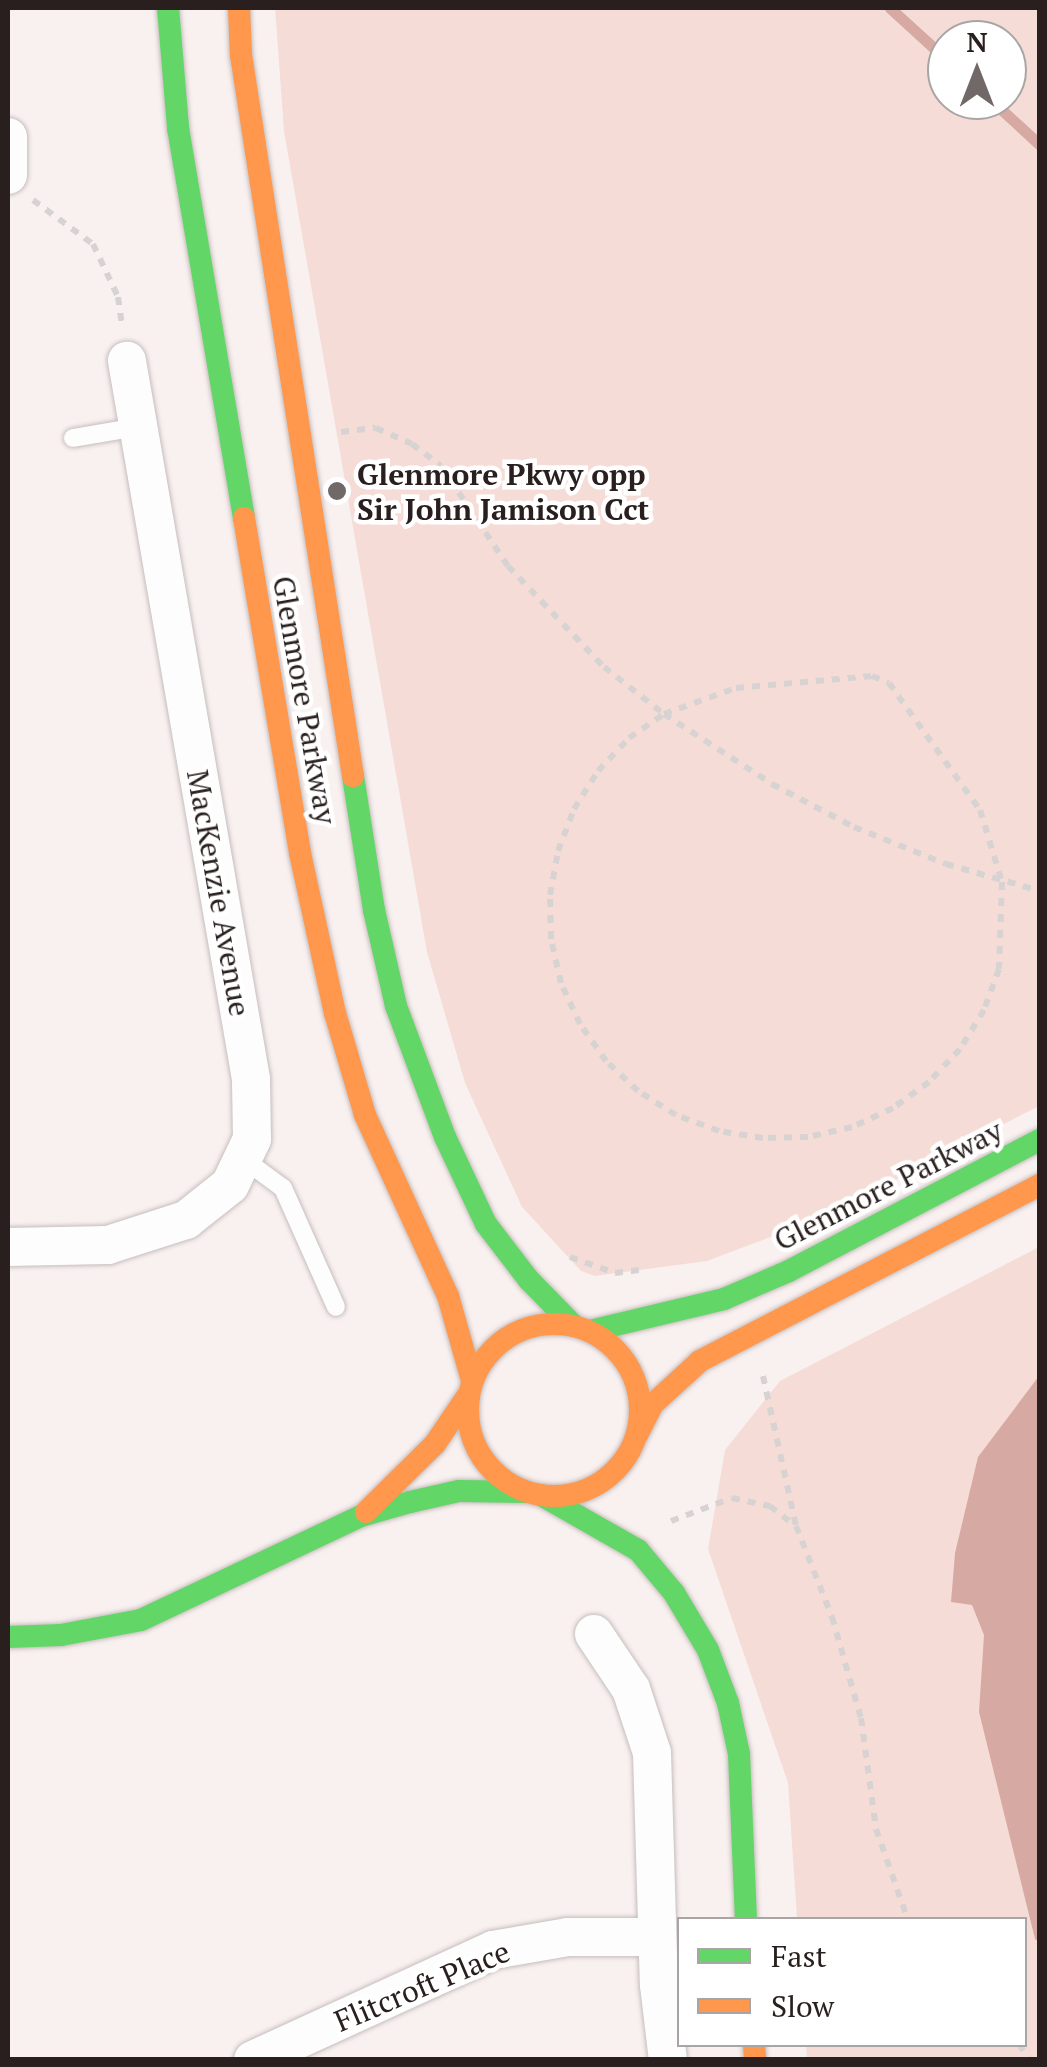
<!DOCTYPE html>
<style>
body{margin:0}
#map{position:relative;width:1047px;height:2067px;overflow:hidden;background:#f9f1f0;font-family:"PT Serif",serif}
div>[style]{position:absolute}
[style*='--x']{left:calc(var(--x)*1px);top:calc(var(--y)*1px);width:calc(var(--w)*1px);rotate:calc(var(--a)*1deg)}
.green>*{inset:0;background:#f6dcd7}
.water>*{inset:0;background:#d6aaa2}
.stream>*{height:11px;margin:-5.5px;padding:0 5.5px;transform-origin:5.5px;border-radius:5.5px;background:#d6aaa2}
.path>*{height:6px;margin-top:-3px;transform-origin:0;background:repeating-linear-gradient(90deg,#d6d3d2 0 8px,transparent 0 16px)}
.roads{filter:drop-shadow(0 0 2px #c6bebd) drop-shadow(0 0 2px #c6bebd)}
.lane>*{height:18px;margin:-9px;padding:0 9px;transform-origin:9px;border-radius:9px;background:#fefdfd}
.street>*{height:38px;margin:-19px;padding:0 19px;transform-origin:19px;border-radius:19px;background:#fefdfd}
.fast>*{height:22px;margin:-11px;padding:0 11px;transform-origin:11px;border-radius:11px;background:#63d668}
.slow>*{height:22px;margin:-11px;padding:0 11px;transform-origin:11px;border-radius:11px;background:#ff974d}
.slow>.ring{margin:-11px;padding:0;box-sizing:content-box;background:none;border:22px solid #ff974d;border-radius:50%}
.dots>*{width:28px;height:28px;translate:-50% -50%;box-sizing:border-box;border:5px solid #fff;border-radius:50%}
span{translate:-50% -50%;white-space:nowrap;text-align:center;line-height:1.15;-webkit-text-stroke:9px #fff;paint-order:stroke}
.poi-label{font-size:30px;color:#281f1e;font-weight:700}
.left{translate:0 -50%;text-align:left}
.street-label{font-size:30px;color:#281f1e}
.frame{position:absolute;inset:0;border:10px solid #281f1e;pointer-events:none}
.legend{position:absolute;left:677px;top:1917px;width:350px;height:130px;box-sizing:border-box;background:#fff;border:2px solid #a9a5a5;margin:0;padding:12px 18px;list-style:none;font-size:30px;color:#281f1e}
.legend li{display:flex;align-items:center;gap:20px;height:50px}
.legend b{width:50px;border:2px solid #a9a5a5}
.north{position:absolute;left:927px;top:20px;width:100px;height:100px;box-sizing:border-box;background:#fff;border:2px solid #a9a5a5;border-radius:50%;rotate:0deg;font-size:28px;font-weight:700;line-height:40px;text-align:center;color:#281f1e}
.north::after{content:'';display:block;margin:auto;width:35px;height:45px;background:#716868;clip-path:polygon(50% 0,100% 100%,50% 72%,0 100%)}
</style>
<div id="map">
<div class="green">
<div style="clip-path:polygon(evenodd,275px 8px,1039px 8px,1039px 1106px,824px 1217px,707px 1261px,595px 1276px,581px 1271px,522px 1207px,465px 1083px,427px 952px,284px 131px,275px 8px,947px 40px,1007px 40px,1007px 100px,947px 100px,947px 40px)"></div>
<div style="clip-path:polygon(1039px 1247px,1039px 2059px,807px 2059px,806px 2045px,1024px 2044px,1024px 1920px,797px 1919px,788px 1783px,708px 1549px,725px 1450px,780px 1381px)"></div>
</div>
<div class="water">
<div style="clip-path:polygon(1039px 1376px,1039px 1942px,1035px 1939px,979px 1712px,984px 1635px,972px 1605px,951px 1602px,955px 1553px,978px 1457px)"></div>
</div>
<div class="stream">
<div style="--x:890;--y:8;--w:77;--a:42.4"></div>
<div style="--x:991;--y:100;--w:67;--a:42.6"></div>
</div>
<div class="path">
<div style="--x:33;--y:200;--w:74;--a:36.3"></div>
<div style="--x:93;--y:244;--w:59;--a:64.7"></div>
<div style="--x:118;--y:297;--w:28;--a:82"></div>
<div style="--x:341;--y:432;--w:35;--a:-7"></div>
<div style="--x:376;--y:428;--w:39;--a:24"></div>
<div style="--x:412;--y:444;--w:36;--a:37"></div>
<div style="--x:441;--y:466;--w:120;--a:56.2"></div>
<div style="--x:508;--y:566;--w:139;--a:46.5"></div>
<div style="--x:604;--y:667;--w:76;--a:38.1"></div>
<div style="--x:664;--y:714;--w:129;--a:32.9"></div>
<div style="--x:772;--y:784;--w:93;--a:27.7"></div>
<div style="--x:854;--y:827;--w:99;--a:21.9"></div>
<div style="--x:946;--y:864;--w:98;--a:16"></div>
<div style="--x:872;--y:676;--w:18;--a:22"></div>
<div style="--x:889;--y:683;--w:156;--a:54.4"></div>
<div style="--x:980;--y:810;--w:75;--a:73"></div>
<div style="--x:1002;--y:882;--w:87;--a:92"></div>
<div style="--x:999;--y:969;--w:44;--a:110.1"></div>
<div style="--x:984;--y:1010;--w:46;--a:121.6"></div>
<div style="--x:960;--y:1049;--w:45;--a:133.2"></div>
<div style="--x:929;--y:1082;--w:44;--a:144.2"></div>
<div style="--x:893;--y:1108;--w:45;--a:155.1"></div>
<div style="--x:852;--y:1127;--w:45;--a:167.2"></div>
<div style="--x:808;--y:1137;--w:45;--a:178.7"></div>
<div style="--x:763;--y:1138;--w:45;--a:-171"></div>
<div style="--x:719;--y:1131;--w:46;--a:-159.6"></div>
<div style="--x:676;--y:1115;--w:45;--a:-147.7"></div>
<div style="--x:638;--y:1091;--w:44;--a:-136.8"></div>
<div style="--x:606;--y:1061;--w:45;--a:-125.1"></div>
<div style="--x:580;--y:1024;--w:45;--a:-114.9"></div>
<div style="--x:561;--y:983;--w:45;--a:-102.8"></div>
<div style="--x:551;--y:939;--w:44;--a:-91.3"></div>
<div style="--x:550;--y:895;--w:45;--a:-79.7"></div>
<div style="--x:558;--y:851;--w:45;--a:-69.1"></div>
<div style="--x:574;--y:809;--w:45;--a:-57.7"></div>
<div style="--x:598;--y:771;--w:45;--a:-46.8"></div>
<div style="--x:629;--y:738;--w:42;--a:-34.4"></div>
<div style="--x:664;--y:714;--w:77;--a:-19.9"></div>
<div style="--x:736;--y:688;--w:137;--a:-5"></div>
<div style="--x:570;--y:1257;--w:48;--a:19.6"></div>
<div style="--x:615;--y:1273;--w:24;--a:-7"></div>
<div style="--x:763;--y:1376;--w:154;--a:77.6"></div>
<div style="--x:671;--y:1521;--w:65;--a:-20.7"></div>
<div style="--x:732;--y:1498;--w:39;--a:12"></div>
<div style="--x:770;--y:1506;--w:33;--a:38"></div>
<div style="--x:796;--y:1526;--w:98;--a:68.4"></div>
<div style="--x:832;--y:1617;--w:105;--a:74"></div>
<div style="--x:861;--y:1718;--w:112;--a:82.3"></div>
<div style="--x:876;--y:1829;--w:96;--a:70.6"></div>
<div style="--x:1019;--y:2044;--w:19;--a:58"></div>
</div>
<div class="roads">
<div class="lane">
<div style="--x:73;--y:438;--w:66;--a:-9.6"></div>
<div style="--x:245;--y:1160;--w:47;--a:36.4"></div>
<div style="--x:283;--y:1188;--w:130;--a:66"></div>
</div>
<div class="street">
<div style="--x:8;--y:137;--w:38;--a:90"></div>
<div style="--x:8;--y:1247;--w:100;--a:-1.1"></div>
<div style="--x:108;--y:1245;--w:82;--a:-17.8"></div>
<div style="--x:186;--y:1220;--w:56;--a:-38.5"></div>
<div style="--x:230;--y:1185;--w:51;--a:-64.4"></div>
<div style="--x:252;--y:1139;--w:60;--a:-91"></div>
<div style="--x:251;--y:1079;--w:729;--a:-99.8"></div>
<div style="--x:594;--y:1634;--w:66;--a:56.1"></div>
<div style="--x:631;--y:1689;--w:67;--a:71.8"></div>
<div style="--x:652;--y:1753;--w:232;--a:88.3"></div>
<div style="--x:659;--y:1985;--w:76;--a:83.2"></div>
<div style="--x:253;--y:2060;--w:264;--a:-24.6"></div>
<div style="--x:493;--y:1950;--w:76;--a:-9.8"></div>
<div style="--x:568;--y:1937;--w:89;--a:0"></div>
</div>
<div class="fast">
<div style="--x:168;--y:8;--w:120;--a:85.2"></div>
<div style="--x:178;--y:128;--w:396;--a:80.4"></div>
<div style="--x:353;--y:776;--w:136;--a:81.1"></div>
<div style="--x:374;--y:910;--w:98;--a:77.1"></div>
<div style="--x:396;--y:1006;--w:140;--a:69.5"></div>
<div style="--x:445;--y:1137;--w:96;--a:64.8"></div>
<div style="--x:486;--y:1224;--w:71;--a:52.5"></div>
<div style="--x:529;--y:1280;--w:64;--a:45.6"></div>
<div style="--x:590;--y:1331;--w:138;--a:-13.4"></div>
<div style="--x:724;--y:1299;--w:71;--a:-23.3"></div>
<div style="--x:789;--y:1271;--w:283;--a:-27.6"></div>
<div style="--x:541;--y:1495;--w:112;--a:29.6"></div>
<div style="--x:638;--y:1550;--w:56;--a:50.1"></div>
<div style="--x:674;--y:1593;--w:66;--a:59.2"></div>
<div style="--x:708;--y:1650;--w:57;--a:69.3"></div>
<div style="--x:728;--y:1703;--w:52;--a:77.8"></div>
<div style="--x:739;--y:1754;--w:166;--a:87.6"></div>
<div style="--x:8;--y:1637;--w:53;--a:-2.2"></div>
<div style="--x:61;--y:1635;--w:81;--a:-10.6"></div>
<div style="--x:141;--y:1620;--w:243;--a:-25.3"></div>
<div style="--x:361;--y:1516;--w:51;--a:-15.9"></div>
<div style="--x:410;--y:1502;--w:50;--a:-12.7"></div>
<div style="--x:459;--y:1491;--w:68;--a:0.8"></div>
</div>
<div class="slow">
<div style="--x:239;--y:8;--w:47;--a:87.6"></div>
<div style="--x:241;--y:55;--w:730;--a:81.17"></div>
<div style="--x:244;--y:518;--w:340;--a:80.5"></div>
<div style="--x:300;--y:853;--w:164;--a:77.7"></div>
<div style="--x:335;--y:1013;--w:106;--a:73.6"></div>
<div style="--x:365;--y:1115;--w:199;--a:65.4"></div>
<div style="--x:448;--y:1296;--w:87;--a:74.1"></div>
<div class="ring" style="left:468px;top:1324px;width:150px;height:150px"></div>
<div style="--x:637;--y:1435;--w:34;--a:-63"></div>
<div style="--x:652;--y:1405;--w:65;--a:-42.5"></div>
<div style="--x:700;--y:1361;--w:383;--a:-27.4"></div>
<div style="--x:366;--y:1512;--w:97;--a:-44.6"></div>
<div style="--x:435;--y:1444;--w:59;--a:-56"></div>
<div style="--x:754;--y:2044;--w:16;--a:86"></div>
</div>
</div>
<div class="dots">
<div style="left:337px;top:491px;background:#716868"></div>
</div>
<div class="poi-label">
<span class="left" style="left:357px;top:491px">Glenmore Pkwy opp<br>Sir John Jamison Cct</span>
</div>
<div class="street-label">
<span style="left:305px;top:700px;rotate:80deg">Glenmore Parkway</span>
<span style="left:219px;top:893px;rotate:80deg">MacKenzie Avenue</span>
<span style="left:888px;top:1185px;rotate:-27deg">Glenmore Parkway</span>
<span style="left:422px;top:1986px;rotate:-23deg">Flitcroft Place</span>
</div>
<div class="frame"></div>
<ul class="legend">
<li><b style="height:12px;background:#63d668"></b>Fast</li>
<li><b style="height:12px;background:#ff974d"></b>Slow</li>
</ul>
<div class="north">N</div>
</div>
